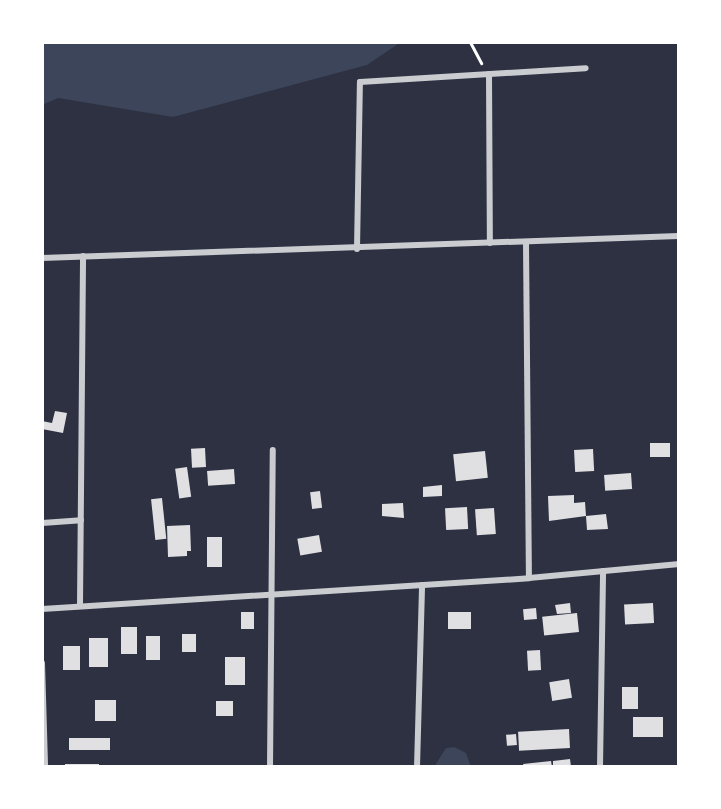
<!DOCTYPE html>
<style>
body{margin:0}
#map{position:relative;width:721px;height:809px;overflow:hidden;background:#2d3142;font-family:"Exo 2",sans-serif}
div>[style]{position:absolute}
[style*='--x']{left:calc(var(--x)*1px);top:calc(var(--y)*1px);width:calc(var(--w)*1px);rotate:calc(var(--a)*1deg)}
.green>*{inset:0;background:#3c4559}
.building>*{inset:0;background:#e0e0e3;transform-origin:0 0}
.path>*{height:3px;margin:-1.5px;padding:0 1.5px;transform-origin:1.5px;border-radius:1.5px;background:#fff}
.minor>*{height:6px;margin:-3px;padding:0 3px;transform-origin:3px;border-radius:3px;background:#caccd0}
span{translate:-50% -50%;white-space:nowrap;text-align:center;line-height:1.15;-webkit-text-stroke:4.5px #fff;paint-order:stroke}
.frame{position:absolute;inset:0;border:44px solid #fff;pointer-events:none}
</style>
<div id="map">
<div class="green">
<div style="clip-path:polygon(42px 42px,401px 42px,367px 65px,173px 117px,58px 98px,42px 105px)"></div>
<div style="clip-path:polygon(454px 747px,466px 753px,471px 767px,434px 767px,446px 748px)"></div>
</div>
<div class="building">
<div style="clip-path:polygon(55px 411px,67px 413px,63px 433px,42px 429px,42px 421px,52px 423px)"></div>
<div style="left:670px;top:443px;width:14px;height:20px;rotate:90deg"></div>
<div style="left:205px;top:448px;width:19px;height:14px;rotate:87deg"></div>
<div style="left:593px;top:449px;width:22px;height:19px;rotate:87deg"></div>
<div style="left:485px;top:451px;width:27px;height:32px;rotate:84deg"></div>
<div style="left:187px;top:467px;width:30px;height:12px;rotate:82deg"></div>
<div style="left:234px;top:469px;width:15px;height:27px;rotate:86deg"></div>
<div style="left:631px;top:473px;width:16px;height:27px;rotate:86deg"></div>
<div style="clip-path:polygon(442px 485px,442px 496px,423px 497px,423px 487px)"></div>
<div style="left:320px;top:491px;width:17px;height:10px;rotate:83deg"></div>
<div style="clip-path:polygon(574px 495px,574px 503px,585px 502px,586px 516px,606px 514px,608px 529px,587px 530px,586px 516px,549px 521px,548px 496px)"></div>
<div style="left:162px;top:498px;width:41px;height:11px;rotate:84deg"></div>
<div style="clip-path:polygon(403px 503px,404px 518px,382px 516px,382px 504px)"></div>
<div style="left:467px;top:507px;width:22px;height:22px;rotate:87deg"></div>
<div style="left:494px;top:508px;width:26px;height:19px;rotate:86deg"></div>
<div style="clip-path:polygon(190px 525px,191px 551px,187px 551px,187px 556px,168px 557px,167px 526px)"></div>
<div style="left:319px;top:535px;width:17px;height:22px;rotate:80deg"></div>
<div style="left:207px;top:537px;width:15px;height:30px"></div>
<div style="clip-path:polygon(570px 603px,571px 613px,557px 614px,555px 605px)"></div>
<div style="left:653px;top:603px;width:20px;height:29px;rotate:87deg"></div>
<div style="left:536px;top:608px;width:11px;height:13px;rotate:85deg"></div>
<div style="left:241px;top:612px;width:13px;height:17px"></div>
<div style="left:448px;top:612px;width:23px;height:17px"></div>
<div style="left:577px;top:613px;width:19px;height:35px;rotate:84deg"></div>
<div style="left:121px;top:627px;width:16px;height:27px"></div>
<div style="left:182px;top:634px;width:14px;height:18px"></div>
<div style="left:146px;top:636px;width:14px;height:24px"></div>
<div style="left:89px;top:638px;width:19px;height:29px"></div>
<div style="left:63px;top:646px;width:17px;height:24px"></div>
<div style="left:540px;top:650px;width:20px;height:13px;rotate:87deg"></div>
<div style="left:245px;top:657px;width:28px;height:20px;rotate:90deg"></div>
<div style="left:569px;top:679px;width:19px;height:20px;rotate:81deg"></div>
<div style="left:638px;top:687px;width:22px;height:16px;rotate:90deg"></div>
<div style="left:95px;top:700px;width:21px;height:21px"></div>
<div style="left:216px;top:701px;width:17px;height:15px"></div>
<div style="left:663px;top:717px;width:20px;height:30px;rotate:90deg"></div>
<div style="left:569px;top:729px;width:19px;height:51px;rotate:87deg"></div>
<div style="left:516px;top:734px;width:11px;height:10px;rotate:85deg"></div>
<div style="left:69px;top:738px;width:41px;height:12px"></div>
<div style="clip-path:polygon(570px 759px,571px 767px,553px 767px,553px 761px)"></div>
<div style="clip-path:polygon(551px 761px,552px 767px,524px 767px,523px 764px)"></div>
<div style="left:65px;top:764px;width:34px;height:3px"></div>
</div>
<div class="path">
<div style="--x:470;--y:42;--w:24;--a:62"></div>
</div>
<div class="minor">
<div style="--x:489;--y:74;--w:169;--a:89.7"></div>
<div style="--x:526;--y:243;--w:335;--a:89.5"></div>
<div style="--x:357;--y:249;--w:167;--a:-89"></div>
<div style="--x:360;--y:82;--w:226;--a:-3.5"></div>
<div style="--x:42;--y:258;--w:637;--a:-1.98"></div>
<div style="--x:42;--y:523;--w:39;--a:-4"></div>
<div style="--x:80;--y:605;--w:349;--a:-89.5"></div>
<div style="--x:42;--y:609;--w:488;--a:-3.6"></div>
<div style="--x:529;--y:578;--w:151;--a:-5.3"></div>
<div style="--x:42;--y:663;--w:104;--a:88.3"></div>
<div style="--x:270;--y:767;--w:317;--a:-89.5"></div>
<div style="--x:417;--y:767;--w:182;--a:-88.4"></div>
<div style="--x:600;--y:767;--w:196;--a:-89.1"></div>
</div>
<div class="frame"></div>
</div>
